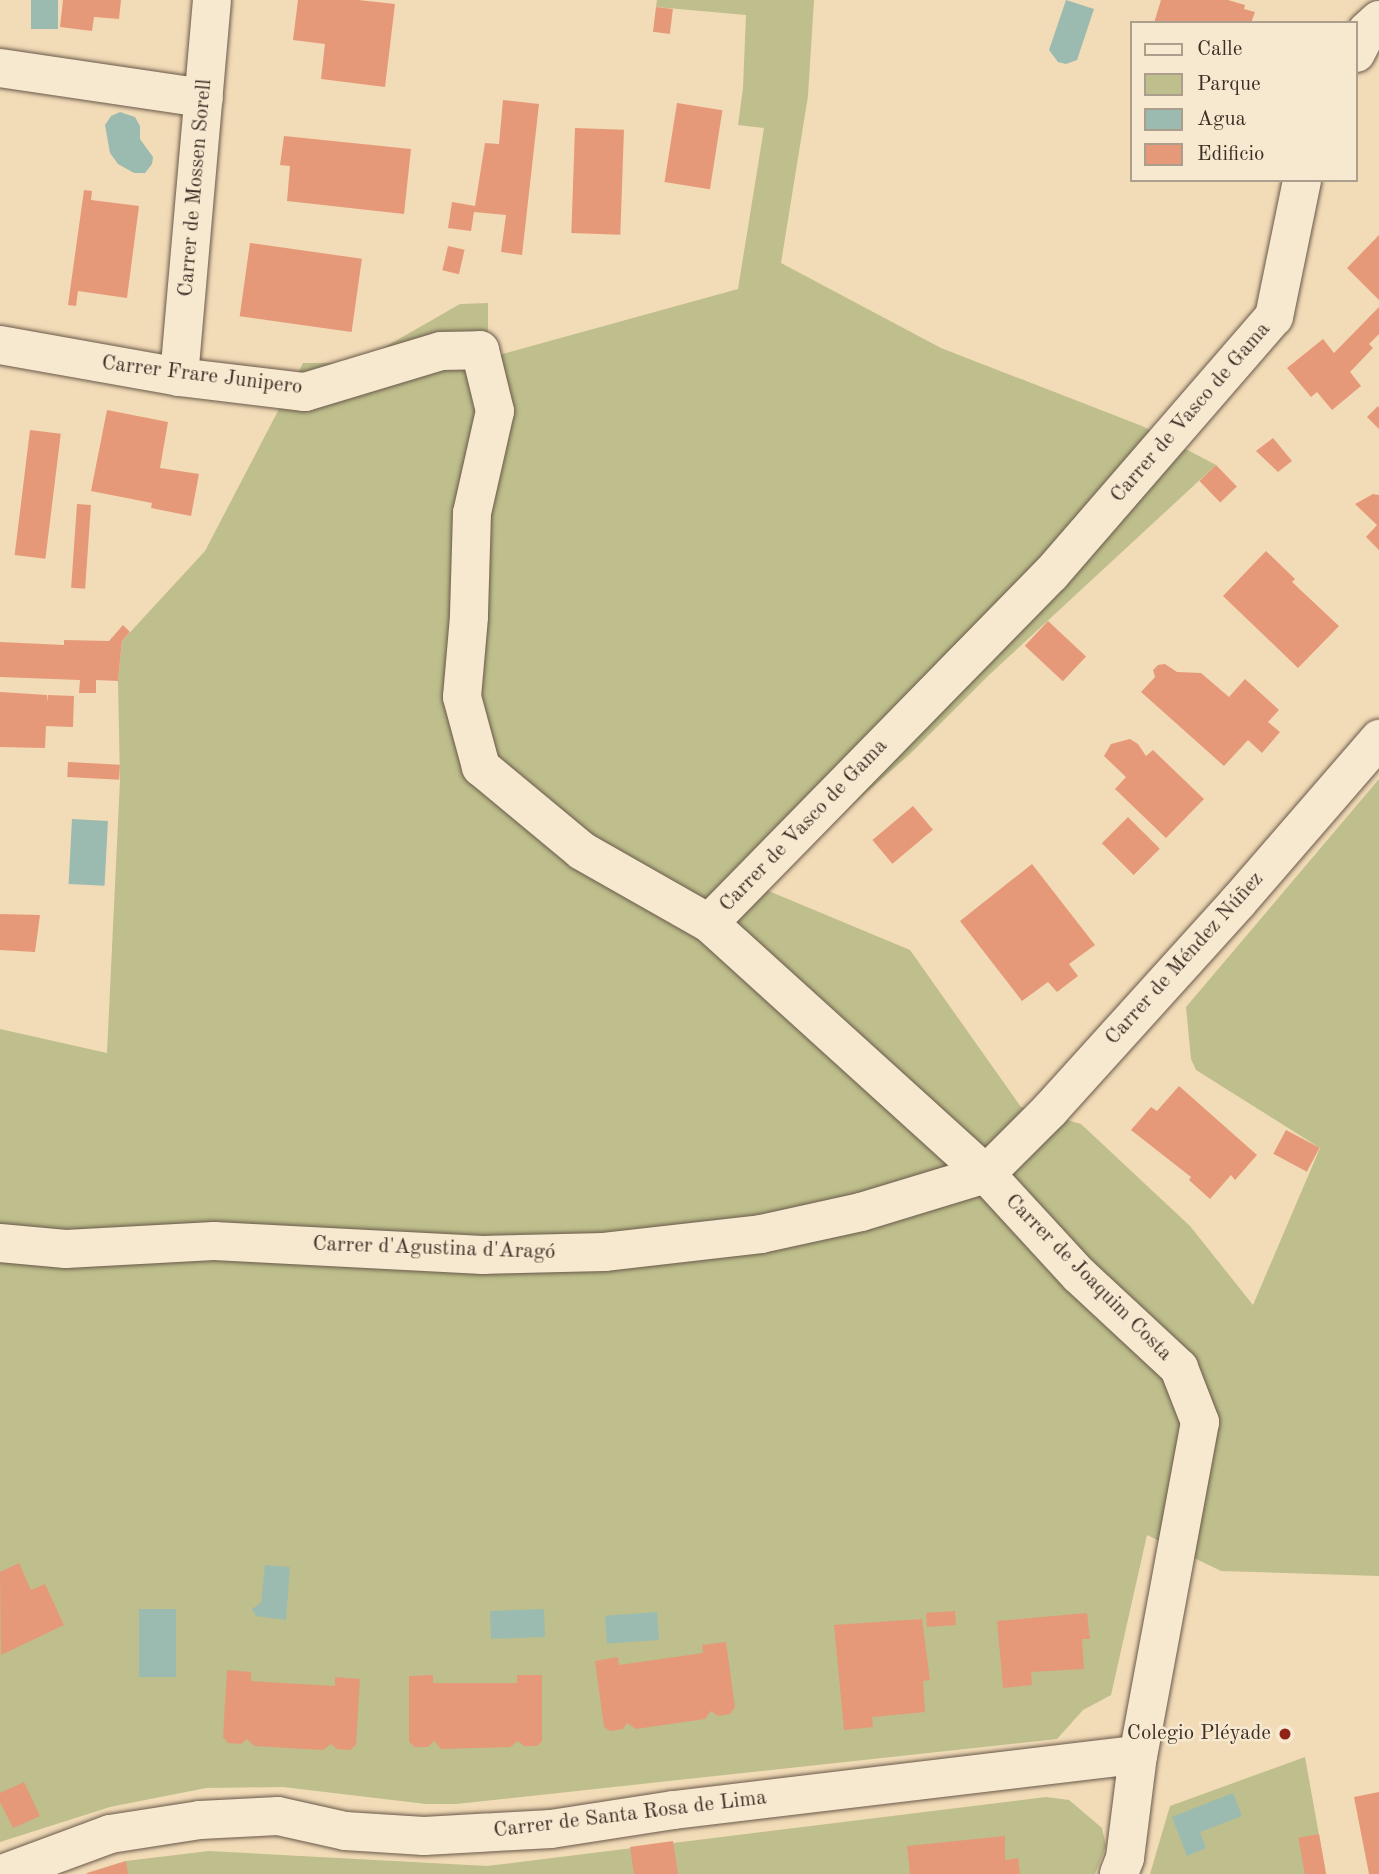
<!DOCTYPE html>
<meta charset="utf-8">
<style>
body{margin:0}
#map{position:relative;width:1379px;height:1874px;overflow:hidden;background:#f2dbb7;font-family:"Old Standard TT",serif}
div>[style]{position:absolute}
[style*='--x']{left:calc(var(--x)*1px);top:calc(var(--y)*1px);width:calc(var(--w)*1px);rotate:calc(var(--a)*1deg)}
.green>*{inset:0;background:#bebf8c}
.water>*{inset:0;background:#9bbbb0;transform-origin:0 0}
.building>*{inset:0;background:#e69979;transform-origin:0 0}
.roads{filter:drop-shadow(0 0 2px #69594a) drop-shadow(0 0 2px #69594a)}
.minor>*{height:38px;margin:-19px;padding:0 19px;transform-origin:19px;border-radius:19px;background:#f7e8d0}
.dots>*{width:19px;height:19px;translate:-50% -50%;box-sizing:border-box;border:4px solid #f7e8d0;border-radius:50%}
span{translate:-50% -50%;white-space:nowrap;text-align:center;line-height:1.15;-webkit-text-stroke:5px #f7e8d0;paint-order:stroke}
.street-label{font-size:21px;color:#3b2e25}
.poi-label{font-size:21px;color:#3b2e25}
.right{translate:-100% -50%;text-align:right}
.legend{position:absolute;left:1130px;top:21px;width:228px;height:161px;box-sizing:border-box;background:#f7e8d0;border:2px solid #ac9e8c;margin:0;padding:9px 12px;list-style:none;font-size:21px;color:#3b2e25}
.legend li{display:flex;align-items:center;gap:14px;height:35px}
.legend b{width:35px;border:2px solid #ac9e8c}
</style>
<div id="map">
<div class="green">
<div style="clip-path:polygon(657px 0,814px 0,808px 96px,781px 263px,941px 348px,1142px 426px,1216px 465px,989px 675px,910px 754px,759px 887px,910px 950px,1021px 1107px,1081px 1124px,1190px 1226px,1253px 1305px,1320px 1148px,1196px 1070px,1191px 1059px,1186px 1007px,1379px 779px,1379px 1576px,1221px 1571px,1147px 1535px,1111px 1695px,1083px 1710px,1057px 1739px,456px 1804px,426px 1804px,283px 1787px,206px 1788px,110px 1807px,0 1842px,0 1029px,107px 1053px,120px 780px,118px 681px,122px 641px,205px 551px,303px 363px,350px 363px,378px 351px,460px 304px,488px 303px,488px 358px,738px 289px,764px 128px,738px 125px,743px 88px,746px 15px,656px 7px)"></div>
<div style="clip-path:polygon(1305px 1757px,1326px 1874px,1150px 1874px,1170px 1806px)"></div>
<div style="clip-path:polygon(1046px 1797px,1069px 1800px,1102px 1828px,1106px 1846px,1095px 1874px,85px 1874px,126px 1861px,209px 1851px,487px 1866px)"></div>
</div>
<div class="water">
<div style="left:31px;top:0;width:27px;height:29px"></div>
<div style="clip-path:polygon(1066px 0,1094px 9px,1077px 60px,1066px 64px,1058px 62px,1049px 50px)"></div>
<div style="clip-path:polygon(120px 112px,135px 117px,140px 126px,140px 139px,153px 157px,152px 164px,145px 173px,134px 173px,118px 164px,110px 153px,105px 125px,111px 116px)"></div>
<div style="left:72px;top:819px;width:36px;height:65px;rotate:3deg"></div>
<div style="clip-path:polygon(265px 1565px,290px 1567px,286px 1620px,256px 1616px,252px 1609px,261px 1603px)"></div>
<div style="left:139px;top:1609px;width:37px;height:68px"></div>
<div style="left:544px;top:1609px;width:28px;height:54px;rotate:88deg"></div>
<div style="left:657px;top:1612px;width:28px;height:52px;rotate:86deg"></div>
<div style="clip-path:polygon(1233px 1793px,1242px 1816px,1200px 1832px,1206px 1848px,1187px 1856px,1172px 1817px)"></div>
</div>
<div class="building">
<div style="clip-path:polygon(63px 0,121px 0,119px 19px,94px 17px,92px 31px,60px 27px)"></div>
<div style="clip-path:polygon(298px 0,358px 0,395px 4px,385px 87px,321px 79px,325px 44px,293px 40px)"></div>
<div style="clip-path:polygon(1161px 0,1228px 0,1245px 5px,1244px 9px,1255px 12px,1251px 23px,1154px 23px)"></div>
<div style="left:656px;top:7px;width:17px;height:25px;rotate:7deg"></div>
<div style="clip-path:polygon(503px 100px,539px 104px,522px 255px,501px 252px,506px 215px,474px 212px,471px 231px,448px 228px,452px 202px,475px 206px,485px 143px,499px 144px)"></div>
<div style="left:677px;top:103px;width:46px;height:80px;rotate:9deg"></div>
<div style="left:575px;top:128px;width:49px;height:105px;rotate:2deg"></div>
<div style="clip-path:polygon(284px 136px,411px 149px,404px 214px,287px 201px,290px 166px,280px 165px)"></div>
<div style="clip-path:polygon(84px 190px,92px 191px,91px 200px,139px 206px,127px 298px,78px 291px,76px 306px,68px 305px)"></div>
<div style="clip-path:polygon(1379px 235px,1379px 300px,1347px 268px)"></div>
<div style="left:250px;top:243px;width:113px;height:74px;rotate:8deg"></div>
<div style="left:448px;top:246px;width:17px;height:25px;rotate:13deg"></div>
<div style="clip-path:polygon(1379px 307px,1379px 334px,1369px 344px,1373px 348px,1350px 372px,1361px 386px,1332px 410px,1317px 392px,1311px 397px,1287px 368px,1323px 339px,1334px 353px)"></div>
<div style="clip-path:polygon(1378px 406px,1379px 408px,1379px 429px,1367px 417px)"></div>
<div style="clip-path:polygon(107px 410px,168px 422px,160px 468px,199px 474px,191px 516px,151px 508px,152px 503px,91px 491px)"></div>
<div style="left:30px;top:430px;width:31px;height:126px;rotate:7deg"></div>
<div style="clip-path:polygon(1273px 438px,1292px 461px,1278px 472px,1256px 451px)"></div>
<div style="left:1216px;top:465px;width:30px;height:23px;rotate:46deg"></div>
<div style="clip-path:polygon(1373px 494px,1379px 495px,1379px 550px,1366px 537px,1377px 525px,1355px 504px)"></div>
<div style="left:77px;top:504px;width:14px;height:84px;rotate:4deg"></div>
<div style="clip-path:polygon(1266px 551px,1295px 579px,1292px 582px,1339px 626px,1298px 668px,1223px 596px)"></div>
<div style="left:1048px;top:621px;width:52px;height:34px;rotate:43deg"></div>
<div style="clip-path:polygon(123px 625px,130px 632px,122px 641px,118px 681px,96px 680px,96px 693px,79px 693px,80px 680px,0 677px,0 642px,64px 645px,64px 640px,109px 641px)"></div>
<div style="clip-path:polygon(1165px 664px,1177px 672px,1201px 673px,1229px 697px,1245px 679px,1279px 710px,1268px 722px,1280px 732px,1262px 753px,1248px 740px,1224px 766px,1141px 692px,1155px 677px,1153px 670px,1158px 665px)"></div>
<div style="clip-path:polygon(0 692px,47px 695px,48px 702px,48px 695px,74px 696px,73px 727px,46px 726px,45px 748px,0 747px)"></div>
<div style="clip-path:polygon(1130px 739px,1138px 744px,1146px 756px,1153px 750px,1204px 799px,1166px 838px,1115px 789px,1126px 777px,1104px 756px,1111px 744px)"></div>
<div style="left:68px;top:762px;width:52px;height:15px;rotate:3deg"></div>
<div style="left:913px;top:806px;width:31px;height:53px;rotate:50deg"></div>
<div style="left:1128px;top:817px;width:45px;height:37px;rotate:45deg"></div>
<div style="clip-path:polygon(1032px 864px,1095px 945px,1069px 964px,1078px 976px,1057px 992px,1048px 982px,1022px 1001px,960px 921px)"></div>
<div style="clip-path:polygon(0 914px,40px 915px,35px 952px,0 950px)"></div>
<div style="clip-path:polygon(1179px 1086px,1257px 1155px,1235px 1180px,1231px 1175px,1210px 1199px,1189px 1180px,1191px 1177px,1131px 1130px,1151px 1107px,1157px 1111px)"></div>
<div style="left:1286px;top:1130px;width:38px;height:27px;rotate:28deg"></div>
<div style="clip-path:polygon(19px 1563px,31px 1590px,45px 1584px,64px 1625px,1px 1655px,0 1572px)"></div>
<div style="left:955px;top:1611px;width:14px;height:29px;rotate:86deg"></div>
<div style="clip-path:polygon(1087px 1613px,1090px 1639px,1082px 1639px,1084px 1669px,1031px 1672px,1032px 1685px,1003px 1688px,997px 1621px)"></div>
<div style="clip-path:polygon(922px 1619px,930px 1680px,923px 1681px,925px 1712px,872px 1717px,873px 1727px,844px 1730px,834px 1625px)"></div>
<div style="clip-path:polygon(726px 1642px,735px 1707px,730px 1714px,718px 1716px,711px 1711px,705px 1719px,636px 1729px,627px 1723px,623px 1729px,610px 1731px,604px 1727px,595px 1661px,618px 1657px,619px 1665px,703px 1653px,702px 1645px)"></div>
<div style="clip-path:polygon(227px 1670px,251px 1672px,251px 1681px,335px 1686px,335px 1677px,360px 1679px,356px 1745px,350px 1750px,337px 1749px,331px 1744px,323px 1750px,254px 1746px,247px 1739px,241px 1744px,228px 1743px,223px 1737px)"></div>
<div style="clip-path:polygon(433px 1675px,433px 1683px,517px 1683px,517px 1675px,542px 1675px,542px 1741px,537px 1746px,524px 1746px,518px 1741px,510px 1747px,441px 1749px,434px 1741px,428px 1747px,415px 1747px,409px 1742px,409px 1676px)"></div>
<div style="clip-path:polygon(24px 1782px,40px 1816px,13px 1828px,0 1802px,0 1793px)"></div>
<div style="clip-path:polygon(1379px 1792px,1379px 1874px,1369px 1874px,1354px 1797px)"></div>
<div style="left:1319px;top:1834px;width:41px;height:21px;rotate:80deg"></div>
<div style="clip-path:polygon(1005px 1836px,1005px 1860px,1018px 1858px,1020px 1874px,910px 1874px,907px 1846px)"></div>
<div style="clip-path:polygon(673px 1841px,678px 1874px,634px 1874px,630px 1847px)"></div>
<div style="clip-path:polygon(126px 1861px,128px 1874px,87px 1874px,87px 1873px)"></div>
</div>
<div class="roads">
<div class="minor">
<div style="--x:1356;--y:53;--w:25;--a:-63"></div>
<div style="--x:1367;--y:31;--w:16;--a:-43"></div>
<div style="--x:0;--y:68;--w:206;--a:8.4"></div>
<div style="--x:0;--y:345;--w:182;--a:10.1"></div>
<div style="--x:179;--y:377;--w:127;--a:6.8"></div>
<div style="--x:305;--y:392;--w:142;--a:-16.8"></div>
<div style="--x:441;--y:351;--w:39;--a:-1"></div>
<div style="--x:480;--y:350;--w:63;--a:76.2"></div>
<div style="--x:495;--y:411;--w:105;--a:102.7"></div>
<div style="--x:472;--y:513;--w:104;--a:91.7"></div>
<div style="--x:469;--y:617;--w:80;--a:95"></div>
<div style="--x:462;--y:697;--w:73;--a:74.8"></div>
<div style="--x:481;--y:767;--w:131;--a:39.7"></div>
<div style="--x:582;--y:851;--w:146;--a:29.6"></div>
<div style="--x:709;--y:923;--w:489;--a:-45.6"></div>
<div style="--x:1051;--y:574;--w:340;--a:-49.1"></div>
<div style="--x:1274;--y:317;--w:140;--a:-78.4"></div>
<div style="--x:179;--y:377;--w:378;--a:-85"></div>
<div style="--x:709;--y:923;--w:374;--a:42.2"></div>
<div style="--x:986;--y:1174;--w:137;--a:47.4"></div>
<div style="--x:1079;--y:1275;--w:137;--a:42.9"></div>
<div style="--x:1179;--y:1368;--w:58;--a:68.7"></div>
<div style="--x:1200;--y:1422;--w:339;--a:100.5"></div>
<div style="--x:1138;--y:1755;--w:104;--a:97.2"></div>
<div style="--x:1125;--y:1858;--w:17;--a:111"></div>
<div style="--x:0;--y:1243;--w:66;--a:5.2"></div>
<div style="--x:66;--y:1249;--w:148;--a:-3.1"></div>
<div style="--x:214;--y:1241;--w:269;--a:3"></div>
<div style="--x:483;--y:1255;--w:121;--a:-1.4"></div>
<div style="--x:604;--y:1252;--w:158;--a:-6.5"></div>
<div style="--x:761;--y:1234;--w:102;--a:-12.4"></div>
<div style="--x:861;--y:1212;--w:131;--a:-16.9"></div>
<div style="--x:986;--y:1174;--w:91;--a:-45"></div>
<div style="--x:1050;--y:1110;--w:280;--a:-47.9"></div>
<div style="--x:1238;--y:902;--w:216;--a:-49.1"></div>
<div style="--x:2;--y:1874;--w:115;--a:-20.3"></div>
<div style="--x:110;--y:1834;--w:91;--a:-8.8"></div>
<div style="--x:200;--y:1820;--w:78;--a:-2.9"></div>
<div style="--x:278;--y:1816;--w:69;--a:12.6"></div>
<div style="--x:345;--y:1831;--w:79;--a:3.6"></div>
<div style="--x:424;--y:1836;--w:127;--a:-3.2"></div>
<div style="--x:551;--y:1829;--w:124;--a:-8.8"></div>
<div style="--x:674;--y:1810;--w:467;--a:-6.8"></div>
</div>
</div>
<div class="dots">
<div style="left:1285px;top:1734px;background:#8f2418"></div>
</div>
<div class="street-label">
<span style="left:196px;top:188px;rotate:-85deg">Carrer de Mossen Sorell</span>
<span style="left:202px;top:376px;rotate:7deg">Carrer Frare Junipero</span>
<span style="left:1191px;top:413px;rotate:-49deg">Carrer de Vasco de Gama</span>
<span style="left:804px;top:826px;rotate:-46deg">Carrer de Vasco de Gama</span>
<span style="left:1185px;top:959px;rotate:-48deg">Carrer de Méndez Núñez</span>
<span style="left:434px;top:1249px;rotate:2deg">Carrer d'Agustina d'Aragó</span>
<span style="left:1088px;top:1278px;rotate:45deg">Carrer de Joaquim Costa</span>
<span style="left:630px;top:1815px;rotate:-7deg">Carrer de Santa Rosa de Lima</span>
</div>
<div class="poi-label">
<span class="right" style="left:1271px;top:1734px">Colegio Pléyade</span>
</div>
<ul class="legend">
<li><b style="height:9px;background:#f7e8d0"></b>Calle</li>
<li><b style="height:19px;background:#bebf8c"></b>Parque</li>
<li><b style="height:19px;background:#9bbbb0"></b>Agua</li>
<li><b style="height:19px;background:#e69979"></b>Edificio</li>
</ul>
</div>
